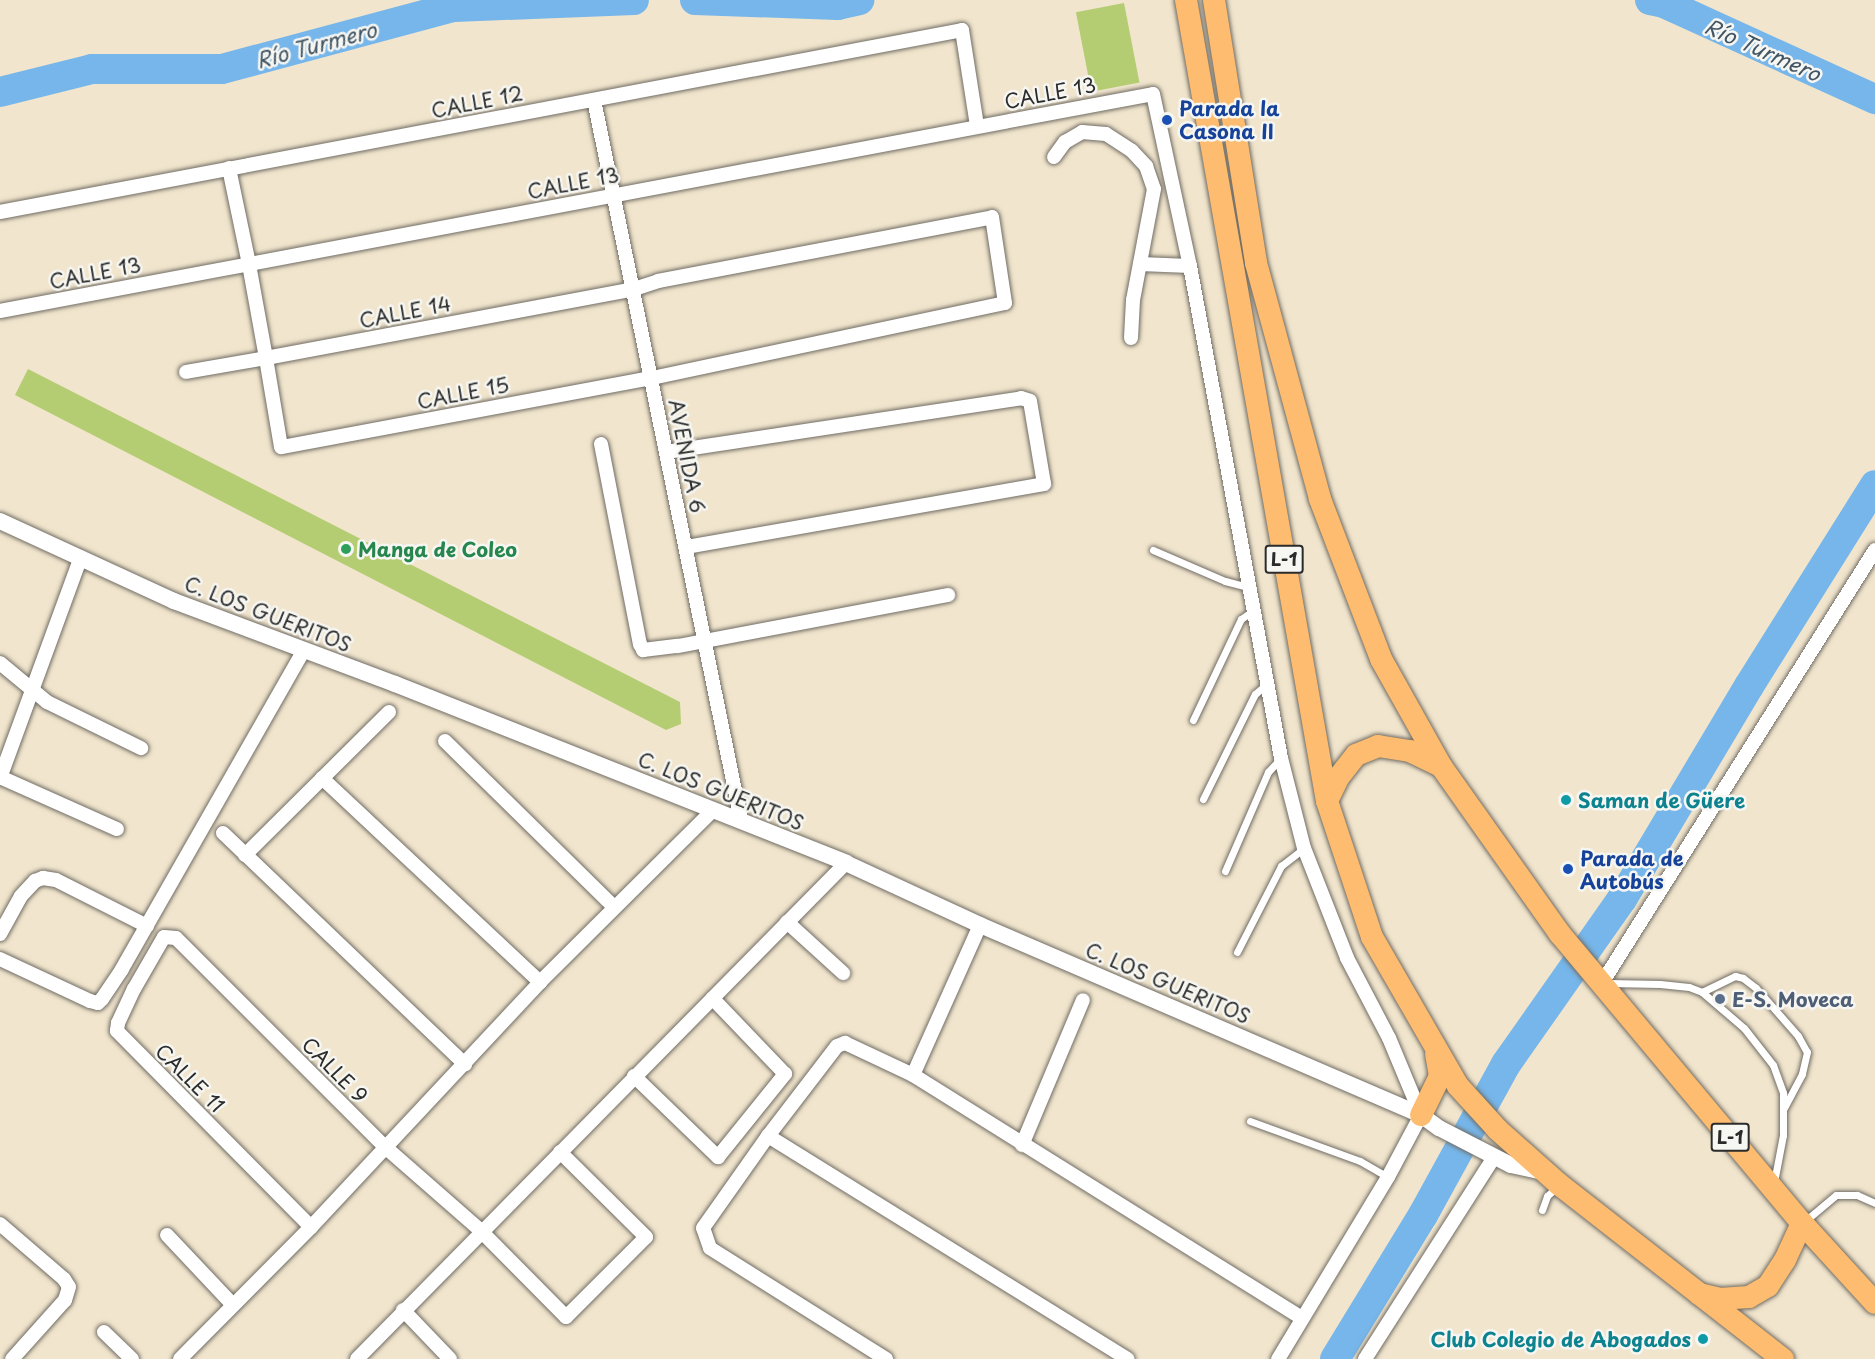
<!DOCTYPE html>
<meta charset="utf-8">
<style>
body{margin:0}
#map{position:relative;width:1875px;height:1359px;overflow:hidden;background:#f1e5cd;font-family:"Playpen Sans",sans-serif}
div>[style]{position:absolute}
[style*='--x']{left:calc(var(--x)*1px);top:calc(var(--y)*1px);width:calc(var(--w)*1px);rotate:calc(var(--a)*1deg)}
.green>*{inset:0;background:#b5cd72;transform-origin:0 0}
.river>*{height:30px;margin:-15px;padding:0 15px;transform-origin:15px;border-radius:15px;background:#76b6ea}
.roads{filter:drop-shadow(0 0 2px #706c64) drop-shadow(0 0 2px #706c64)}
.service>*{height:7px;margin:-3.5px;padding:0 3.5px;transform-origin:3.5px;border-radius:3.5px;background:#fff}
.minor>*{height:14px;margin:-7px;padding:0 7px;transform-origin:7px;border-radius:7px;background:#fff}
.tertiary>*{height:16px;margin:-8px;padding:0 8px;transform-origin:8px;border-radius:8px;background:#fff}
.primary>*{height:22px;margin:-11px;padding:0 11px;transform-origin:11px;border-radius:11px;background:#fdbc6f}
.dots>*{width:16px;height:16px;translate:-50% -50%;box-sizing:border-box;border:3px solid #f6f6f2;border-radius:50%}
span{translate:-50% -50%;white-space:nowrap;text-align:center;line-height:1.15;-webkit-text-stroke:5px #f6f6f2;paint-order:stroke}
.shield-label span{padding:2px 4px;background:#f6f6f2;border:2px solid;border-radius:4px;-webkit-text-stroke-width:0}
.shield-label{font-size:18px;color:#2b2b2b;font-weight:700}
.street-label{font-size:20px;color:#2b2b2b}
.transit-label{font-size:20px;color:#164399;font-weight:700}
.left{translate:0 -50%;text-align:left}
.leisure-label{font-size:20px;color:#27864d;font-weight:700}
.culture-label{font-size:20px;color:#0d838f;font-weight:700}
.right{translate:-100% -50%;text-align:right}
.service-label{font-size:20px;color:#4e5e75;font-weight:700}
.water-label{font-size:21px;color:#425564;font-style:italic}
</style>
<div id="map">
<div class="green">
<div style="left:1124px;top:3px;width:81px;height:49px;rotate:79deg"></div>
<div style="clip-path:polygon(28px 369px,680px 702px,681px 724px,666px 730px,15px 395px)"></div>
</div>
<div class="river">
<div style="--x:695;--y:0;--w:143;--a:2"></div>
<div style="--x:838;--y:5;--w:22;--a:-13"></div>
<div style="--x:1650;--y:0;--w:14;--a:12"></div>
<div style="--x:1664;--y:3;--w:232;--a:24.5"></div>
<div style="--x:0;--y:92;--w:95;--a:-14"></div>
<div style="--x:92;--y:69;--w:130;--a:0"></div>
<div style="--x:222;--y:69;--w:240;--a:-15"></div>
<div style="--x:454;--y:7;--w:180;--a:-2.2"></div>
<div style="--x:1335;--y:1359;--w:169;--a:-58.6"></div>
<div style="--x:1423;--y:1215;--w:172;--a:-61.2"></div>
<div style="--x:1506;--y:1064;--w:202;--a:-54.9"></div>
<div style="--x:1622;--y:899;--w:248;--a:-59.2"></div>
<div style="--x:1749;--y:686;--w:237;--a:-57.9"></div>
</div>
<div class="roads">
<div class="service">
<div style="--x:1153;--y:550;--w:78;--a:23.3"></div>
<div style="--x:1225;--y:581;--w:27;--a:15"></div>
<div style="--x:1193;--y:720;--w:112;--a:-64.6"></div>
<div style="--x:1241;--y:619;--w:16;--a:-35"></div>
<div style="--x:1203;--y:799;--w:117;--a:-63.7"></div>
<div style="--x:1255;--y:694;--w:17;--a:-40"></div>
<div style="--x:1225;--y:871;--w:108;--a:-66.5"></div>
<div style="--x:1268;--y:772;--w:19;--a:-47"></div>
<div style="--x:1237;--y:952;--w:97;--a:-62.9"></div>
<div style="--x:1281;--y:866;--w:29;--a:-38"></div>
<div style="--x:1609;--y:983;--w:51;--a:1.1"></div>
<div style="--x:1660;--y:984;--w:29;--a:6"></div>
<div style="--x:1689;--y:987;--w:14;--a:21"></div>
<div style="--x:1702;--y:992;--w:55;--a:40.6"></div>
<div style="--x:1744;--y:1028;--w:47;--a:51.9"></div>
<div style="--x:1773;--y:1065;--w:30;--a:70"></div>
<div style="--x:1783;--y:1093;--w:42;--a:90"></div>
<div style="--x:1783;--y:1135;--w:48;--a:100.8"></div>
<div style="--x:1702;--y:992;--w:37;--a:-26"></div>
<div style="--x:1735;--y:976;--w:8;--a:14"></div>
<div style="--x:1743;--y:978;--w:16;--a:38"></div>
<div style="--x:1756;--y:988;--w:64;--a:48.8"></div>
<div style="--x:1798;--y:1036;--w:18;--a:61"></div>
<div style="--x:1807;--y:1052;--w:23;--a:103"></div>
<div style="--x:1802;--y:1074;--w:38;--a:118"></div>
<div style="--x:1250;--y:1121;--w:117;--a:20"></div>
<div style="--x:1360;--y:1161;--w:32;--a:30"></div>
<div style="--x:1542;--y:1210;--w:15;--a:-70"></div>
<div style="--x:1547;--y:1196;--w:12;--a:-42"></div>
<div style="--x:1805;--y:1221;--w:40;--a:-40"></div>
<div style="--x:1836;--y:1195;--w:21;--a:0"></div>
<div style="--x:1857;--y:1195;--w:20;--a:24"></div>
</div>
<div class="minor">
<div style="--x:594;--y:100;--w:735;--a:78.46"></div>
<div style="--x:1054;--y:157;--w:19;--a:-54"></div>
<div style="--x:1065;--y:142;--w:20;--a:-30"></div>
<div style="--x:1082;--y:132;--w:24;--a:5"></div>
<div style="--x:1106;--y:134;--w:31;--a:33"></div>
<div style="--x:1132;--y:151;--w:21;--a:47"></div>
<div style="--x:1146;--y:166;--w:24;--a:71"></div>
<div style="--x:1154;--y:189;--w:113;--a:100.7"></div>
<div style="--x:1133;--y:300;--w:38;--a:93"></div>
<div style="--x:0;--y:212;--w:979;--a:-10.71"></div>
<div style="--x:962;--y:30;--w:97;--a:81.1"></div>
<div style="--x:1140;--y:264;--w:50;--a:2.3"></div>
<div style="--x:0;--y:311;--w:1173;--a:-10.66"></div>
<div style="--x:1153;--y:94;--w:176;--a:77.9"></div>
<div style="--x:1190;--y:266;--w:500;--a:79.52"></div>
<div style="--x:1281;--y:758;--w:93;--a:75.7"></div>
<div style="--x:1304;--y:848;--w:118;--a:68.6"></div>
<div style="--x:1347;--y:958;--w:90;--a:62.3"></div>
<div style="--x:1389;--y:1038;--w:83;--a:67.4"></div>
<div style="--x:1421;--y:1115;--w:70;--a:118"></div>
<div style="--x:1388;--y:1177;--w:213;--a:121.1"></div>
<div style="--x:186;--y:372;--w:81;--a:-9.9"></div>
<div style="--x:266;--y:358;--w:371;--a:-10.6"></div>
<div style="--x:631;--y:290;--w:28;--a:-18"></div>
<div style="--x:658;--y:281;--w:340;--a:-10.8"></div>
<div style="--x:992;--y:217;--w:87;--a:81.4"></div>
<div style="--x:1005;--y:303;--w:362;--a:168"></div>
<div style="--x:651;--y:378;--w:376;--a:169.4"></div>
<div style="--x:281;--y:447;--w:90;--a:-99.6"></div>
<div style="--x:266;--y:358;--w:96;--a:-100.3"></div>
<div style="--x:249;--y:264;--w:98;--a:-101.8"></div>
<div style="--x:601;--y:444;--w:204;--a:79"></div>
<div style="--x:640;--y:644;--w:7;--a:63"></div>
<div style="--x:643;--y:650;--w:35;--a:-7"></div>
<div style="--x:678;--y:646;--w:275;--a:-10.7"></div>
<div style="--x:666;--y:452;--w:359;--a:-8.6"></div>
<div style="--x:1021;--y:398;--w:9;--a:18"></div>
<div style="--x:1030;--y:401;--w:84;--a:80.4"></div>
<div style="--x:1044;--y:484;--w:364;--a:170"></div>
<div style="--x:0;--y:663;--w:61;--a:39.7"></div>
<div style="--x:47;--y:702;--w:105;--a:26.1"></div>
<div style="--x:445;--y:741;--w:237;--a:44.5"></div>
<div style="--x:0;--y:777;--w:128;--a:24"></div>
<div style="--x:0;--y:778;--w:235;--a:-69.9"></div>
<div style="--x:322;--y:778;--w:299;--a:43.1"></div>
<div style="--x:223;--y:833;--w:335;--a:43.7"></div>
<div style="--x:245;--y:855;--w:203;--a:-44.8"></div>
<div style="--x:787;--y:922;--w:76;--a:42.3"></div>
<div style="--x:0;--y:934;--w:43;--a:-61.1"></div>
<div style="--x:21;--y:896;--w:21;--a:-47"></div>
<div style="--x:35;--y:881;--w:9;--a:-21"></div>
<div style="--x:43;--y:878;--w:13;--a:9"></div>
<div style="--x:56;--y:880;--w:102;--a:26.8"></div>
<div style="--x:0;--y:959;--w:99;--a:25"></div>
<div style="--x:90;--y:1001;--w:8;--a:14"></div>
<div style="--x:98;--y:1003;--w:6;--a:-45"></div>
<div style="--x:102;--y:999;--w:36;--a:-56"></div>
<div style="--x:122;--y:969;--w:367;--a:-60.3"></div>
<div style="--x:1602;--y:983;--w:512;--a:-57.77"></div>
<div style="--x:913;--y:1075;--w:164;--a:-65.9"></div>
<div style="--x:634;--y:1076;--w:117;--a:44"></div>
<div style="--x:718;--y:1157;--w:107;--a:-51.1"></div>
<div style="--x:785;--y:1074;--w:105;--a:-133.8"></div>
<div style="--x:768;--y:1136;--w:423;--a:31.8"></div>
<div style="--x:1022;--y:1145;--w:157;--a:-67.2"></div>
<div style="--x:0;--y:1224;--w:84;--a:40.7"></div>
<div style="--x:64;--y:1279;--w:9;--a:58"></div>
<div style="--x:69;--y:1287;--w:14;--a:107"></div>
<div style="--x:65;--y:1300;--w:79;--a:131.9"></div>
<div style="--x:311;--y:1227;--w:276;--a:-134.7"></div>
<div style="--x:117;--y:1031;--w:8;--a:-83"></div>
<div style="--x:118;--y:1023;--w:38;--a:-65"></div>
<div style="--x:134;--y:989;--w:60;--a:-60"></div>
<div style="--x:164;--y:937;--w:12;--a:5"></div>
<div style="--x:176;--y:938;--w:294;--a:45"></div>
<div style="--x:384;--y:1146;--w:129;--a:41.2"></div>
<div style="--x:481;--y:1231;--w:121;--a:45.3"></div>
<div style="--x:566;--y:1317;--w:113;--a:-45"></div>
<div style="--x:646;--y:1237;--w:121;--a:-135.3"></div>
<div style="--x:167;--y:1235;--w:96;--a:46.7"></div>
<div style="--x:403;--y:1310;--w:68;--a:46.2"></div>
<div style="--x:104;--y:1332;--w:39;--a:44"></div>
<div style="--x:180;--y:1359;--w:186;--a:-45.2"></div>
<div style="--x:311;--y:1227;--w:335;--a:-46.9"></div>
<div style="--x:540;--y:982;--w:244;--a:-44.8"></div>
<div style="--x:357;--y:1359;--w:697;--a:-45.41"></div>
<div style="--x:886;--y:1359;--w:208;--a:-147.8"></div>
<div style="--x:710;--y:1248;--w:21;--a:-109"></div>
<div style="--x:703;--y:1228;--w:113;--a:-54.8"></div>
<div style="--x:768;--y:1136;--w:113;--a:-52.5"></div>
<div style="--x:837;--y:1046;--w:9;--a:-21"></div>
<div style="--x:845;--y:1043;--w:75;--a:25.2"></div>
<div style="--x:913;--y:1075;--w:459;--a:32"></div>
<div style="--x:1365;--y:1359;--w:240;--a:-57.4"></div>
</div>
<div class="tertiary">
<div style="--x:0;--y:521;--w:192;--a:24.7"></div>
<div style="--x:174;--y:601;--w:236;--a:20.6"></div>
<div style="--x:395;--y:684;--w:485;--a:21.6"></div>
<div style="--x:846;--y:863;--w:148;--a:24.8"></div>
<div style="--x:980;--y:925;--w:480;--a:23.3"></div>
<div style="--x:1421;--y:1115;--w:22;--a:36"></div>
<div style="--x:1439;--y:1128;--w:81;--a:27.2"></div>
<div style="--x:1511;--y:1165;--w:33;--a:12"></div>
</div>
<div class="primary">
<div style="--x:1186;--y:0;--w:813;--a:80.02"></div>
<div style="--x:1327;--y:801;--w:143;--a:71.7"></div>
<div style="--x:1372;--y:937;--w:172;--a:60"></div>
<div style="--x:1458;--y:1086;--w:59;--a:47.7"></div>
<div style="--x:1498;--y:1130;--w:83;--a:41.6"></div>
<div style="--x:1560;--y:1185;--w:283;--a:38"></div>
<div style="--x:1214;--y:0;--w:266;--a:80.9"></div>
<div style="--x:1256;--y:263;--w:245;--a:74.8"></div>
<div style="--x:1320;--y:499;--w:171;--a:69.1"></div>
<div style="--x:1381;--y:659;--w:123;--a:60.7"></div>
<div style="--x:1441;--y:766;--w:206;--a:54.7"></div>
<div style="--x:1560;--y:934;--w:377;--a:50.1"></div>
<div style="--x:1802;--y:1223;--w:108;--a:47.6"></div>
<div style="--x:1327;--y:801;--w:25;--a:-64"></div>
<div style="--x:1338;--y:778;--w:29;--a:-52"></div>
<div style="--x:1356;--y:755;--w:24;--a:-22"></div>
<div style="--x:1378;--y:746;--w:32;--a:9"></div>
<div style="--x:1410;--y:751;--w:34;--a:26"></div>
<div style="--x:1421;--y:1115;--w:43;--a:-64"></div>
<div style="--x:1440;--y:1076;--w:22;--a:-100"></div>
<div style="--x:1699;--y:1294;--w:22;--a:13"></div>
<div style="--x:1720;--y:1299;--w:29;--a:-4"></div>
<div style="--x:1749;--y:1297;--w:22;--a:-30"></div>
<div style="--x:1768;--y:1286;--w:31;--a:-57"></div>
<div style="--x:1785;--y:1260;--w:41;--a:-65.3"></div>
</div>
</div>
<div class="dots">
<div style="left:1167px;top:120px;background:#1a4fb4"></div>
<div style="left:346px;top:549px;background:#2e9e5b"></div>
<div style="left:1566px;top:800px;background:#0f9aa8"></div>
<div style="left:1568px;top:869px;background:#1a4fb4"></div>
<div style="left:1720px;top:999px;background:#5c6f8a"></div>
<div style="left:1703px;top:1339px;background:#0f9aa8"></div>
</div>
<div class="shield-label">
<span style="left:1284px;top:559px">L-1</span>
<span style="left:1730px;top:1137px">L-1</span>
</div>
<div class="street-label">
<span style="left:1050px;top:93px;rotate:-11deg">CALLE 13</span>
<span style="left:477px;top:102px;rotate:-11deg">CALLE 12</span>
<span style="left:573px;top:183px;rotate:-11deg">CALLE 13</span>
<span style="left:95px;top:273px;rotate:-11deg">CALLE 13</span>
<span style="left:405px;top:312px;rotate:-11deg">CALLE 14</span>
<span style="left:463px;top:393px;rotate:-11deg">CALLE 15</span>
<span style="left:687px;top:456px;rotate:79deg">AVENIDA 6</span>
<span style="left:268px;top:614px;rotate:21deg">C. LOS GUERITOS</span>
<span style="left:721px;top:791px;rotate:22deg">C. LOS GUERITOS</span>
<span style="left:1168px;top:983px;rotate:23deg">C. LOS GUERITOS</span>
<span style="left:335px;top:1070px;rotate:45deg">CALLE 9</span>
<span style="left:190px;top:1078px;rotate:45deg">CALLE 11</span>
</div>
<div class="transit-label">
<span class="left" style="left:1179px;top:120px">Parada la<br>Casona II</span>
<span class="left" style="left:1580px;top:870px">Parada de<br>Autobús</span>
</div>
<div class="leisure-label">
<span class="left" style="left:358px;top:549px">Manga de Coleo</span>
</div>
<div class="culture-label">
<span class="left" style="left:1578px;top:800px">Saman de Güere</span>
<span class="right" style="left:1691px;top:1339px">Club Colegio de Abogados</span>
</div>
<div class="service-label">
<span class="left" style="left:1732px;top:999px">E-S. Moveca</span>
</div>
<div class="water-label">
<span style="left:316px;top:44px;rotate:-15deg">Río Turmero</span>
<span style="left:1763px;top:49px;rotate:24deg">Río Turmero</span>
</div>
</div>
